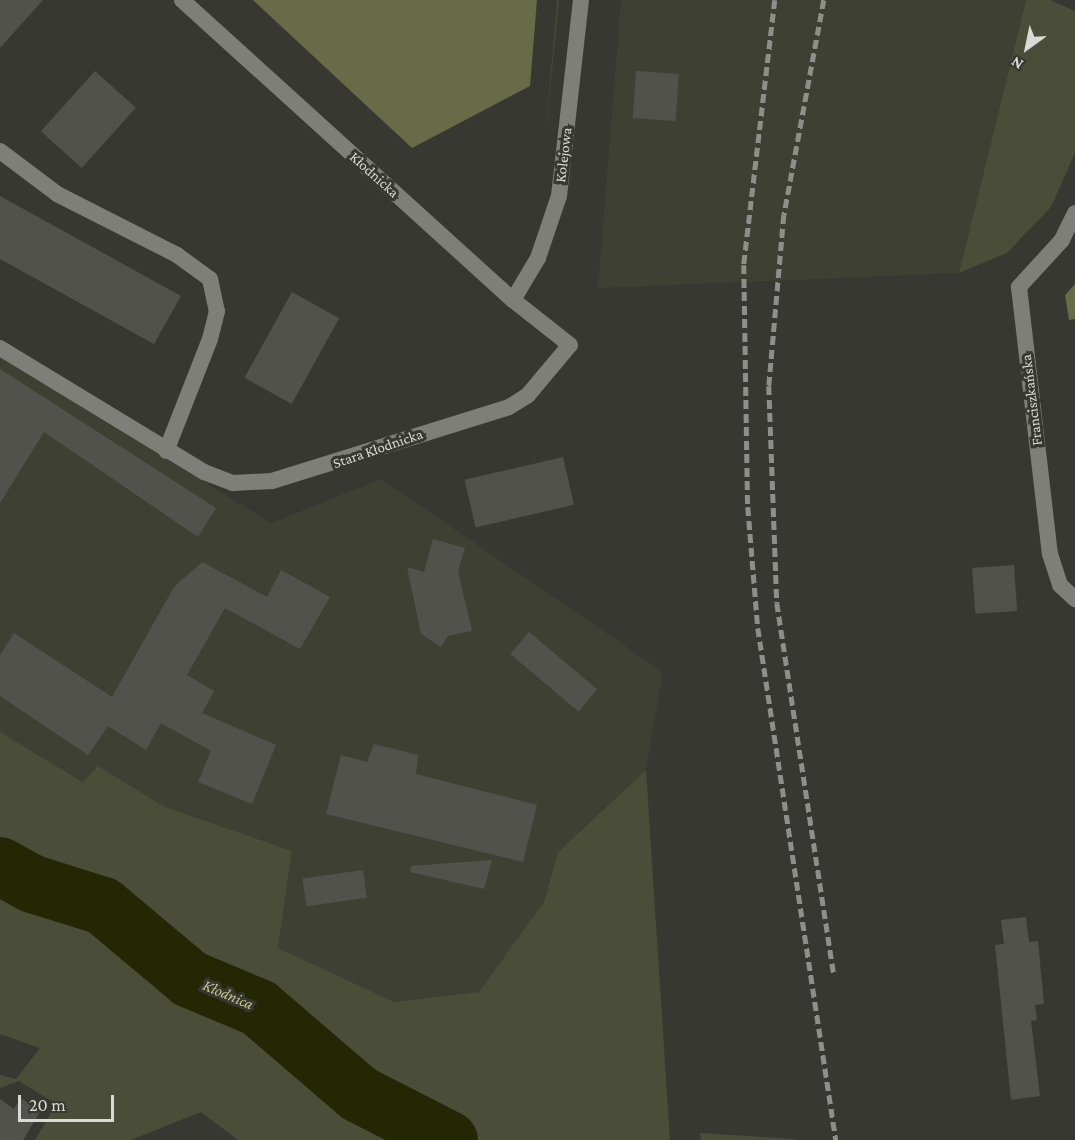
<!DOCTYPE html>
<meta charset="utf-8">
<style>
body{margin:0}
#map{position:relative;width:1075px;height:1140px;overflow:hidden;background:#373832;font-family:"Crimson Pro",serif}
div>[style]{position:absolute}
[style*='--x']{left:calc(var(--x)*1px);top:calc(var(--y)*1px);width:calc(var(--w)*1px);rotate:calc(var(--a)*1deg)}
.built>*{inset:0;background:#3e4034}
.green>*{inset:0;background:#4a4d38}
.forest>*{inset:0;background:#676b47}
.river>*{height:58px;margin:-29px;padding:0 29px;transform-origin:29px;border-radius:29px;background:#242704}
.building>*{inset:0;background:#52524c;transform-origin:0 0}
.minor>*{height:16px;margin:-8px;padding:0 8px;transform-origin:8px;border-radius:8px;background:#7e7f79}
.tertiary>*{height:16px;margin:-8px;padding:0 8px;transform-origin:8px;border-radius:8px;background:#7e7f79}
.rail>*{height:4.5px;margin-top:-2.25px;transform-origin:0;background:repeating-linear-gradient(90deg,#8e8f8a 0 9px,transparent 0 13.5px)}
span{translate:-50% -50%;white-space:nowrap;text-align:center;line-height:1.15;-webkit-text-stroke:6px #373832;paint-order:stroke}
.street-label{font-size:15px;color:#d9d9d5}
.water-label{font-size:16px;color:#c1c889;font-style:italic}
.north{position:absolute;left:997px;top:18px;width:60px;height:60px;-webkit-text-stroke:4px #373832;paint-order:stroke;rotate:213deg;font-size:16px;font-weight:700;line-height:24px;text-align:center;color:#d9d9d5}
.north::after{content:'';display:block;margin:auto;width:21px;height:27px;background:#d9d9d5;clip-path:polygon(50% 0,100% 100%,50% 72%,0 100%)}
.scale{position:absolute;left:18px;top:1095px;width:96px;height:27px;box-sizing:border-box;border:3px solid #d9d9d5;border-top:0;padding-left:8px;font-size:18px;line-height:21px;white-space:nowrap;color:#d9d9d5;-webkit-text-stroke:4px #373832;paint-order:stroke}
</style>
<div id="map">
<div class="built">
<div style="clip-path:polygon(621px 0,1026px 0,959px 273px,598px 288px)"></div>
<div style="clip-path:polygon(0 357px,271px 523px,381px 479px,663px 672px,646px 770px,558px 852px,544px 902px,479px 993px,394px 1002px,278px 948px,292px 851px,165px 807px,98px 766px,84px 782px,0 732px)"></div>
</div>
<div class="green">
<div style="clip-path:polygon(557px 0,559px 0,545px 140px,557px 5px)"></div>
<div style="clip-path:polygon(1026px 0,1050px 0,1075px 11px,1075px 153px,1051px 207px,1007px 253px,959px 273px)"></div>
<div style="clip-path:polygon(0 732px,83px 782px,98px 766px,165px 807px,292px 851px,278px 948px,394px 1002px,479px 992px,544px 902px,558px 852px,646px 770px,670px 1140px,238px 1140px,201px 1112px,131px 1140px,35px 1140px,56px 1104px,19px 1081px,0 1088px,0 1075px,16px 1079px,40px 1048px,0 1034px)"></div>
<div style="clip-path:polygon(700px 1133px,795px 1139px,796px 1140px,701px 1140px)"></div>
</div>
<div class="forest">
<div style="clip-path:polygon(253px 0,537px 0,530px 86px,412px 148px)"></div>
<div style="clip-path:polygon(1075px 284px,1075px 319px,1069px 320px,1065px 295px)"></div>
</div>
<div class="river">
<div style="--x:0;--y:866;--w:38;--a:29"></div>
<div style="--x:33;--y:884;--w:73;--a:17.4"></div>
<div style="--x:103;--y:906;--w:114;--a:40"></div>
<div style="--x:190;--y:979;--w:75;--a:22.8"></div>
<div style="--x:259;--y:1008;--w:132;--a:40.7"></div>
<div style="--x:359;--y:1094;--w:101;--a:27.1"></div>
</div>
<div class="building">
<div style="clip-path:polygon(0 0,43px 0,0 48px)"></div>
<div style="left:95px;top:71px;width:55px;height:81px;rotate:42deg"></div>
<div style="left:636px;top:71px;width:43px;height:47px;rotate:4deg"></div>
<div style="clip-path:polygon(0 196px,181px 296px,154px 344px,0 259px)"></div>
<div style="left:292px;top:292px;width:54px;height:98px;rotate:29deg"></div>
<div style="clip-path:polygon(0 369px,216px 508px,198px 537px,44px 432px,0 503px)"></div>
<div style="left:563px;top:457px;width:49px;height:101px;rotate:77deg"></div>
<div style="clip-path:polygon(433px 539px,465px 548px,458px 571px,472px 631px,448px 636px,441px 647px,421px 634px,407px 567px,424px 572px)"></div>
<div style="clip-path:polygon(202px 562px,267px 597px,281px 570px,330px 597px,300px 649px,225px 608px,187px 675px,214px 691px,202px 713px,276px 745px,252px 804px,198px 782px,211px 751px,161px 723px,146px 750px,108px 726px,88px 755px,0 696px,0 655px,14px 633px,112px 697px,174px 587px)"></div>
<div style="left:1014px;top:565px;width:46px;height:42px;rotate:86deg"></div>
<div style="left:529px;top:632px;width:89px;height:29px;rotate:40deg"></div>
<div style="clip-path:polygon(374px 744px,418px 755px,416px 774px,537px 805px,523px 862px,326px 814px,341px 755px,367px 762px)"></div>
<div style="clip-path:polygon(492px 860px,484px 889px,410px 872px,411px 866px)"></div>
<div style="left:363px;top:870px;width:28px;height:61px;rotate:82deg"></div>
<div style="clip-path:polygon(1026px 917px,1029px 942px,1038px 941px,1044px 1004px,1035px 1005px,1037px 1020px,1031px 1021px,1040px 1096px,1011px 1100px,995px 945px,1004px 944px,1001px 920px)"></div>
<div style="clip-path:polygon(21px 1098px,40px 1112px,23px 1140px,0 1140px,0 1099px,14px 1109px)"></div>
</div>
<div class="minor">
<div style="--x:0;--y:151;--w:71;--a:37"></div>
<div style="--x:57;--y:194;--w:135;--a:26.9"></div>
<div style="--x:177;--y:255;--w:41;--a:36"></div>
<div style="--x:210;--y:279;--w:33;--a:78"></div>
<div style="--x:217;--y:311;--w:29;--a:104"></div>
<div style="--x:210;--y:339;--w:120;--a:111.4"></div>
<div style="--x:1075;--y:213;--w:30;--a:116"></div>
<div style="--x:1062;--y:240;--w:64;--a:132.5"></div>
<div style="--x:1019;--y:287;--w:269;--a:83.4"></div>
<div style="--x:1050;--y:554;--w:33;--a:72"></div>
<div style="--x:1060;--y:585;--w:21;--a:43"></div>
<div style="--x:0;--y:348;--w:239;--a:31.3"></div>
<div style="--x:204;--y:472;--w:31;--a:21"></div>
<div style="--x:233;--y:483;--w:39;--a:-3"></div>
<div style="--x:272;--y:481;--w:248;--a:-17.3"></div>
<div style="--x:509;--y:407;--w:22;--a:-32"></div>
<div style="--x:528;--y:395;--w:65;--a:-50"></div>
<div style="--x:570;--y:345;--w:73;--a:-141.7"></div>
</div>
<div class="tertiary">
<div style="--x:182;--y:0;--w:447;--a:42.2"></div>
<div style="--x:513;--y:300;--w:49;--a:-59.2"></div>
<div style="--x:538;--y:258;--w:65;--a:-71.3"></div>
<div style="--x:559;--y:196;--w:197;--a:-83.6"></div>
</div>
<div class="rail">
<div style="--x:775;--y:0;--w:267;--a:96.7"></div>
<div style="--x:744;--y:265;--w:242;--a:89.1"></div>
<div style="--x:748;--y:507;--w:121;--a:85.3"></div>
<div style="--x:758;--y:628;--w:518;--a:81.34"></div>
<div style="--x:824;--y:0;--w:219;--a:100.5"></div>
<div style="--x:784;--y:215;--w:172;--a:95"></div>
<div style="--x:769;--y:386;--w:217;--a:87.9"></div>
<div style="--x:777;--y:603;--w:377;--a:81.3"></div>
</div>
<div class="street-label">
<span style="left:564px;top:155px;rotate:-83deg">Kolejowa</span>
<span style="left:374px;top:175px;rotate:42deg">Kłodnicka</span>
<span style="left:1032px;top:400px;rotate:-97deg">Franciszkańska</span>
<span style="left:378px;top:449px;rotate:-19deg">Stara Kłodnicka</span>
</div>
<div class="water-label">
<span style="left:228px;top:995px;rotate:23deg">Kłodnica</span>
</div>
<div class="north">N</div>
<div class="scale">20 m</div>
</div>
